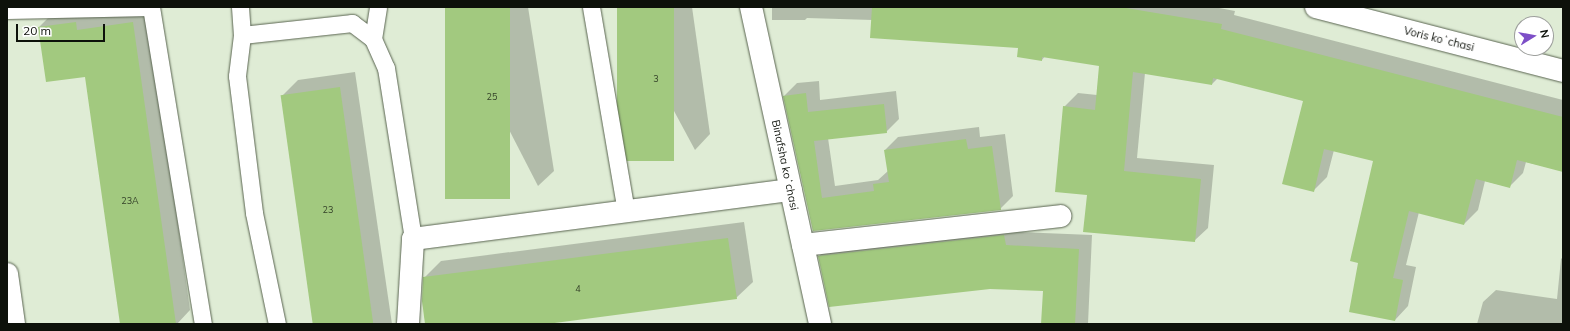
<!DOCTYPE html>
<meta charset="utf-8">
<style>
body{margin:0}
#map{position:relative;width:1570px;height:331px;overflow:hidden;background:#dfecd5;font-family:Mulish,sans-serif}
div>[style]{position:absolute}
[style*='--x']{left:calc(var(--x)*1px);top:calc(var(--y)*1px);width:calc(var(--w)*1px);rotate:calc(var(--a)*1deg)}
.shadow>*{inset:0;background:#0003}
.building>*{inset:0;background:#a2c97f;transform-origin:0 0}
.roads{filter:drop-shadow(0 0 1px #596450) drop-shadow(0 0 1px #596450)}
.service>*{height:17px;margin:-8.5px;padding:0 8.5px;transform-origin:8.5px;border-radius:8.5px;background:#fff}
.minor>*{height:22px;margin:-11px;padding:0 11px;transform-origin:11px;border-radius:11px;background:#fff}
span{translate:-50% -50%;white-space:nowrap;text-align:center;line-height:1.15;-webkit-text-stroke:4px #fff;paint-order:stroke}
.number-label{font-size:9px;color:#323f27}
.number-label span{-webkit-text-stroke-width:0}
.street-label{font-size:11px;color:#0d110a}
.frame{position:absolute;inset:0;border:8px solid #0d110a;pointer-events:none}
.north{position:absolute;left:1514px;top:16px;width:40px;height:40px;box-sizing:border-box;background:#fff;border:1px solid #9ea09d;border-radius:50%;rotate:79deg;font-size:11px;font-weight:700;line-height:16px;text-align:center;color:#0d110a}
.north::after{content:'';display:block;margin:auto;width:14px;height:18px;background:#7d4fc7;clip-path:polygon(50% 0,100% 100%,50% 72%,0 100%)}
.scale{position:absolute;left:16px;top:24px;width:89px;height:18px;box-sizing:border-box;border:2px solid #0d110a;border-top:0;padding-left:5px;font-size:12px;line-height:14px;white-space:nowrap;color:#0d110a;-webkit-text-stroke:3px #fff;paint-order:stroke}
</style>
<div id="map">
<div class="shadow">
<div style="clip-path:polygon(446px 7px,528px 7px,554px 171px,538px 186px)"></div>
<div style="clip-path:polygon(618px 7px,692px 7px,710px 134px,695px 150px)"></div>
<div style="clip-path:polygon(772px 7px,1214px 7px,1235px 11px,1234px 15px,1563px 100px,1563px 171px,1526px 162px,1523px 173px,1509px 187px,1485px 181px,1478px 210px,1464px 224px,1419px 212px,1406px 265px,1416px 267px,1408px 306px,1395px 320px,1359px 262px,1374px 160px,1334px 150px,1327px 177px,1313px 191px,1305px 101px,1218px 78px,1212px 84px,1145px 73px,1137px 158px,1214px 165px,1208px 228px,1194px 241px,1088px 194px,1064px 107px,1078px 93px,1097px 95px,1100px 65px,1045px 56px,1042px 60px,1019px 47px,872px 20px,807px 18px,805px 20px,772px 20px)"></div>
<div style="clip-path:polygon(148px 8px,190px 310px,177px 324px,121px 324px,86px 76px,39px 27px,54px 12px)"></div>
<div style="clip-path:polygon(355px 72px,392px 324px,315px 324px,282px 96px,298px 80px)"></div>
<div style="clip-path:polygon(819px 81px,820px 100px,896px 91px,899px 119px,886px 132px,828px 138px,835px 186px,878px 180px,888px 171px,885px 150px,898px 137px,979px 127px,980px 137px,1005px 134px,1013px 196px,1000px 209px,813px 230px,784px 96px,797px 83px)"></div>
<div style="clip-path:polygon(744px 222px,753px 282px,736px 298px,539px 324px,426px 324px,424px 278px,441px 261px)"></div>
<div style="clip-path:polygon(1019px 232px,1092px 235px,1088px 324px,1042px 324px,1044px 290px,819px 256px,833px 242px)"></div>
<div style="clip-path:polygon(1563px 257px,1563px 324px,1477px 324px,1483px 302px,1496px 290px,1557px 299px,1561px 259px)"></div>
</div>
<div class="building">
<div style="left:445px;top:7px;width:65px;height:192px"></div>
<div style="left:617px;top:7px;width:57px;height:154px"></div>
<div style="clip-path:polygon(872px 7px,1120px 7px,1222px 24px,1221px 29px,1563px 117px,1563px 172px,1517px 160px,1510px 188px,1476px 179px,1464px 225px,1409px 211px,1393px 278px,1403px 280px,1395px 321px,1349px 312px,1358px 263px,1350px 261px,1373px 161px,1324px 149px,1314px 192px,1282px 184px,1303px 101px,1213px 78px,1212px 85px,1133px 72px,1124px 171px,1201px 179px,1195px 242px,1083px 232px,1087px 195px,1055px 192px,1063px 106px,1095px 110px,1099px 66px,1042px 57px,1042px 61px,1017px 57px,1018px 48px,870px 38px)"></div>
<div style="clip-path:polygon(76px 22px,77px 30px,133px 22px,176px 324px,120px 324px,85px 77px,46px 82px,38px 27px)"></div>
<div style="left:340px;top:87px;width:239px;height:60px;rotate:82deg"></div>
<div style="clip-path:polygon(806px 93px,808px 112px,884px 104px,887px 133px,814px 141px,822px 198px,874px 191px,873px 184px,889px 182px,884px 150px,966px 139px,968px 149px,992px 146px,1001px 210px,813px 231px,783px 96px)"></div>
<div style="clip-path:polygon(1004px 235px,1006px 245px,1079px 249px,1075px 324px,1041px 324px,1043px 291px,990px 289px,829px 307px,818px 256px)"></div>
<div style="clip-path:polygon(728px 238px,737px 299px,547px 324px,425px 324px,422px 301px,423px 277px)"></div>
</div>
<div class="roads">
<div class="service">
<div style="--x:151;--y:7;--w:321;--a:80.7"></div>
<div style="--x:240;--y:7;--w:28;--a:86"></div>
<div style="--x:242;--y:35;--w:41;--a:97"></div>
<div style="--x:237;--y:76;--w:138;--a:82.9"></div>
<div style="--x:254;--y:213;--w:113;--a:78.3"></div>
<div style="--x:591;--y:7;--w:207;--a:80.3"></div>
<div style="--x:7;--y:10;--w:143;--a:-1.2"></div>
<div style="--x:242;--y:35;--w:111;--a:-6.2"></div>
<div style="--x:352;--y:23;--w:26;--a:37"></div>
<div style="--x:373;--y:39;--w:32;--a:66"></div>
<div style="--x:386;--y:68;--w:173;--a:81"></div>
<div style="--x:373;--y:39;--w:32;--a:-81"></div>
</div>
<div class="minor">
<div style="--x:751;--y:7;--w:324;--a:77.7"></div>
<div style="--x:1316;--y:7;--w:255;--a:14.5"></div>
<div style="--x:803;--y:245;--w:259;--a:-6.4"></div>
<div style="--x:7;--y:274;--w:50;--a:82"></div>
<div style="--x:408;--y:324;--w:85;--a:-86.6"></div>
<div style="--x:413;--y:239;--w:381;--a:-7.4"></div>
</div>
</div>
<div class="number-label">
<span style="left:656px;top:79px">3</span>
<span style="left:492px;top:97px">25</span>
<span style="left:130px;top:201px">23А</span>
<span style="left:328px;top:210px">23</span>
<span style="left:578px;top:289px">4</span>
</div>
<div class="street-label">
<span style="left:1439px;top:39px;rotate:14deg">Voris koʻchasi</span>
<span style="left:785px;top:165px;rotate:78deg">Binafsha koʻchasi</span>
</div>
<div class="frame"></div>
<div class="north">N</div>
<div class="scale">20 m</div>
</div>
